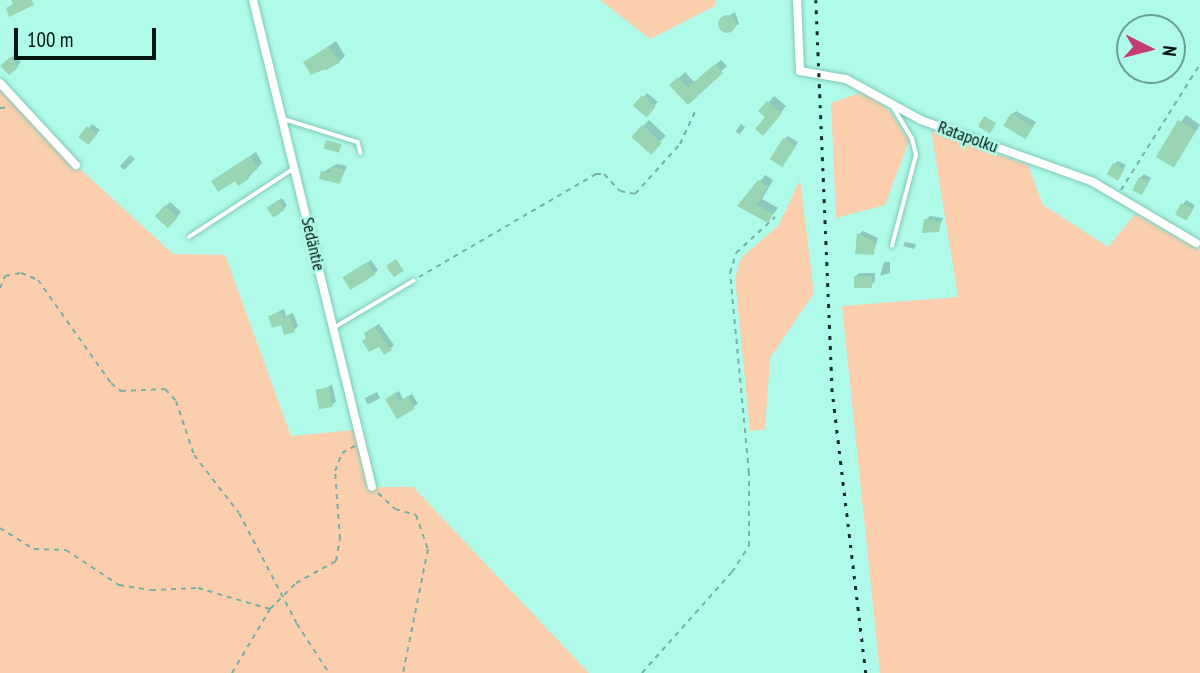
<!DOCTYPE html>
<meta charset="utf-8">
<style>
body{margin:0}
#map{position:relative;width:1200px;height:673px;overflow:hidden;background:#b0faea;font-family:"PT Sans Narrow",sans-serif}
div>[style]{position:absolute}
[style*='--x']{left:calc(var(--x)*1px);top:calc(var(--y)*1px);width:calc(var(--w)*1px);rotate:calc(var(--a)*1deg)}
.green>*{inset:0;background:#fbcfae}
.shadow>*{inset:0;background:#0003;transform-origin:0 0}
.building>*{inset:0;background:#9ad5b3;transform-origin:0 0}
.round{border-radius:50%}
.path>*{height:2px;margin-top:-1px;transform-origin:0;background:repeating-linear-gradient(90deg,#76afa3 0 5px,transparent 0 10px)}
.roads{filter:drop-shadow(0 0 2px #7fc8b8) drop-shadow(0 0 2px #7fc8b8)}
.service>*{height:3.5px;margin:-1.75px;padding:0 1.75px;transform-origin:1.75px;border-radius:1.75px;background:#fff}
.minor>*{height:8px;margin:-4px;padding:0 4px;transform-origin:4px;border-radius:4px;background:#fff}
.rail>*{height:2.5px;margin-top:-1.25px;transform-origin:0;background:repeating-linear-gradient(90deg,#132f29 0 3.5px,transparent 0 10.5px)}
span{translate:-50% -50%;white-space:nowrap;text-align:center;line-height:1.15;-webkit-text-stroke:5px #b0faea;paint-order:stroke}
.street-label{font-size:18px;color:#001611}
.north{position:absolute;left:1116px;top:14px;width:70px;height:70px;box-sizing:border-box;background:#b0faea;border:2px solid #6a9f93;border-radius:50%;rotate:96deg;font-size:19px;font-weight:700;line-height:28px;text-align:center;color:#001611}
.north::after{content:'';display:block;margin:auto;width:24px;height:32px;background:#c53b75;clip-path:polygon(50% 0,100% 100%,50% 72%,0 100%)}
.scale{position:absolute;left:14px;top:28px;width:142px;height:32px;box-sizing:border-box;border:4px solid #001611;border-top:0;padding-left:9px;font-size:21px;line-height:24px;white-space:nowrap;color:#001611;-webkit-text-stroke:5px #b0faea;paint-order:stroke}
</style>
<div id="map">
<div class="green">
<div style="clip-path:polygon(600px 0,716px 0,715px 6px,650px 39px)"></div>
<div style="clip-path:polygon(0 81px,78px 167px,173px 254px,225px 255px,291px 436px,354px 430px,362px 442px,372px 487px,413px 487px,589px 673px,0 673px)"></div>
<div style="clip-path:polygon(863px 92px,889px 110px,909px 141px,885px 205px,836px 218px,831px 103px)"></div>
<div style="clip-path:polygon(931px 130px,1028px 165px,1043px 205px,1108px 247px,1135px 214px,1200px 250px,1200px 673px,880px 673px,842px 306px,958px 297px)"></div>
<div style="clip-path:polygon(800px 180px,814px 293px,770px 358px,765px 429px,750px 431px,735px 278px,741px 258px,778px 226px)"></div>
</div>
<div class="shadow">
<div style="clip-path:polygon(735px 12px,739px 24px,725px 31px,719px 23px)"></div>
<div style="clip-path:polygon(336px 41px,345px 56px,339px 62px,326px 70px,306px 62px)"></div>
<div style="left:14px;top:55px;width:10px;height:16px;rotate:45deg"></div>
<div style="clip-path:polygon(721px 60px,727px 66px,688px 102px,672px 85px,685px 72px,695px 83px)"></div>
<div style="left:647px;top:93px;width:14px;height:16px;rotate:39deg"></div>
<div style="clip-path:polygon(774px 96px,786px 106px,769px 128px,767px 116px,761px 111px)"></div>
<div style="clip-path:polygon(1016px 111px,1036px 122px,1026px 137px,1012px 114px)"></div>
<div style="clip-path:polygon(1186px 115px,1200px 125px,1177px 160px,1157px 156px)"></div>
<div style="left:649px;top:120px;width:23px;height:23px;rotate:43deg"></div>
<div style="clip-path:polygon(92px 124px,100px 130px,93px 138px,89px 128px)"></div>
<div style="left:741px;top:124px;width:5px;height:9px;rotate:37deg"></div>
<div style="clip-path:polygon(788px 136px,798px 142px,786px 161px,784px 139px)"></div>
<div style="clip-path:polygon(256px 152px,262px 163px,248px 178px,239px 184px,236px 178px,218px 177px)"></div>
<div style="clip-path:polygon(130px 155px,135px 159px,124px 170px,120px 166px)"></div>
<div style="clip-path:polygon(1118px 161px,1126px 165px,1118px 178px,1114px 164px)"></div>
<div style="clip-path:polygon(337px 164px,347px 166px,340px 182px,323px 172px)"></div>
<div style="clip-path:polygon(1144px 174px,1151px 178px,1145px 189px,1140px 178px)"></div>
<div style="clip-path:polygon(765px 175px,773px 180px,762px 199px,778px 208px,768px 221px,740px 205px)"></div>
<div style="clip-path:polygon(282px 198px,287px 205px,284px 209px,272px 205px)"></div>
<div style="clip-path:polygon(1186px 200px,1195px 205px,1190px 215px,1177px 213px)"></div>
<div style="left:170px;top:202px;width:15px;height:19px;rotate:42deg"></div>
<div style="clip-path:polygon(930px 216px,943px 218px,938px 230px,926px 220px)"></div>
<div style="clip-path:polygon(863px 231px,878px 238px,873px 254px,859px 234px)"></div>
<div style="clip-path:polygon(905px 242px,916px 244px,914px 249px,903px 246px)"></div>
<div style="clip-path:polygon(371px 260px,378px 270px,374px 274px,345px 278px)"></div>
<div style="clip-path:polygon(884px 262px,890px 262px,890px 273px,880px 276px)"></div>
<div style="clip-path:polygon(859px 273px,875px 273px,875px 281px,871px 285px,855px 277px)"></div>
<div style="clip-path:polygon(284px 309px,286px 316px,293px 313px,298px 326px,294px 330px,270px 316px)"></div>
<div style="clip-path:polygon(379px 324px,394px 345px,390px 349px,369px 330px)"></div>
<div style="clip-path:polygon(332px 385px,336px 401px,332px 405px,318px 391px)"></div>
<div style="clip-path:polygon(399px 391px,403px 399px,412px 394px,418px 404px,398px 417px,391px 396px)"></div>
<div style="left:377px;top:392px;width:7px;height:14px;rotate:63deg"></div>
</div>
<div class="building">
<div style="clip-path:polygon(11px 0,32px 0,34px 5px,9px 17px,6px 8px,13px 4px)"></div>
<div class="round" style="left:718px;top:15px;width:18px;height:18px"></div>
<div style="clip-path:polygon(329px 46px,340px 63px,311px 75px,303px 62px)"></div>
<div style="left:10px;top:57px;width:13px;height:13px;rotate:48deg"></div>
<div style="clip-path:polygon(715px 64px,723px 73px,688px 105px,669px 85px,678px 77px,688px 87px)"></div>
<div style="left:642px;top:95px;width:18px;height:14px;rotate:41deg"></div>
<div style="clip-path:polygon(767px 101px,782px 113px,763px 136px,755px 129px,765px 117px,758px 111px)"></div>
<div style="left:1011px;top:113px;width:26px;height:15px;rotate:31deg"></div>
<div style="left:984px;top:116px;width:14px;height:12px;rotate:30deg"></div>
<div style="left:1178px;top:120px;width:21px;height:43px;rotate:31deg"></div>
<div style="left:642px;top:125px;width:27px;height:16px;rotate:42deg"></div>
<div style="left:87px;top:126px;width:13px;height:14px;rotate:39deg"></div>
<div style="left:783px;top:138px;width:15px;height:25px;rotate:32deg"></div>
<div style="left:326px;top:140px;width:16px;height:9px;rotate:15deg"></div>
<div style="clip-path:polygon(250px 156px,258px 169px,247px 176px,249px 179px,238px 186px,235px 181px,218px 192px,211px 181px)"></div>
<div style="left:1113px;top:163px;width:13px;height:13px;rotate:29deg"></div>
<div style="clip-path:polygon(331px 166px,344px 170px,340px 184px,319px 179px,321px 171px,330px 173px)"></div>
<div style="left:1139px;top:177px;width:11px;height:15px;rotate:27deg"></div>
<div style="clip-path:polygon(758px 180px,768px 186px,757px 205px,773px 214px,768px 223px,737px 206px)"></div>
<div style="left:278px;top:200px;width:12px;height:14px;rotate:55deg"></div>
<div style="left:1181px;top:203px;width:13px;height:13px;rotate:27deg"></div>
<div style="left:165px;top:205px;width:18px;height:15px;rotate:43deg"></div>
<div style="clip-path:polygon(924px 219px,941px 222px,939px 232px,922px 233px)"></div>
<div style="clip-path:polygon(857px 233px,875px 242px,874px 255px,855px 254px)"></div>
<div style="left:396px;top:259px;width:14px;height:12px;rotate:56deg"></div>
<div style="left:367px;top:262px;width:15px;height:29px;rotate:58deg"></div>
<div style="left:854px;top:276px;width:18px;height:12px"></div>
<div style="clip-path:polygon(281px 312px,283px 318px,290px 316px,295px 332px,284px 335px,281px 325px,272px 328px,268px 316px)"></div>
<div style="clip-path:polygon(374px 327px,392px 350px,384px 355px,379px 347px,369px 352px,362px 341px,366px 338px,364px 333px)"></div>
<div style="left:329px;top:387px;width:20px;height:14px;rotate:79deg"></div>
<div style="clip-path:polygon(395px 393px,399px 401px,408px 396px,415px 409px,397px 419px,385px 399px)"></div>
</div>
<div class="path">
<div style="--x:0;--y:108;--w:10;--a:-6"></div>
<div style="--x:1121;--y:190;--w:149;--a:-57.9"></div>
<div style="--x:419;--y:277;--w:205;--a:-30.2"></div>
<div style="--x:596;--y:174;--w:8;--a:0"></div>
<div style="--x:604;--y:174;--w:23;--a:47"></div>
<div style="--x:620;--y:191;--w:15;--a:11"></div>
<div style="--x:635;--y:194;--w:67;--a:-48"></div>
<div style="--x:680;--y:144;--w:38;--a:-65"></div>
<div style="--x:0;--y:288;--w:13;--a:-67"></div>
<div style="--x:5;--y:276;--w:16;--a:-11"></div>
<div style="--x:21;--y:273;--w:18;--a:22"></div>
<div style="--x:38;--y:280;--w:126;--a:54.7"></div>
<div style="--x:111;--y:383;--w:13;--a:39"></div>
<div style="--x:121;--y:391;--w:44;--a:-2.6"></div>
<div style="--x:165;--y:389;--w:16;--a:47"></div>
<div style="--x:176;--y:401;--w:57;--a:71.6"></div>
<div style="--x:194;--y:455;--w:73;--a:52.2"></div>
<div style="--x:239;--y:513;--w:125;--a:62.4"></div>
<div style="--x:297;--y:624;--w:59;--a:56.9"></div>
<div style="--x:378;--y:493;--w:23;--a:43"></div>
<div style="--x:395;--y:509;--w:22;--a:16"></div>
<div style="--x:416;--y:515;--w:36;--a:71"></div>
<div style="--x:428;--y:549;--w:126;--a:101.4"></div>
<div style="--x:0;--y:528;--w:40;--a:32"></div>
<div style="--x:34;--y:549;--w:32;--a:2"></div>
<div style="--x:66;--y:550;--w:64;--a:33.4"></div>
<div style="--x:119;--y:585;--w:32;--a:9"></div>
<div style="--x:151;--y:590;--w:47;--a:-2.4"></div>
<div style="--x:198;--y:588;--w:75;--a:16.3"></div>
<div style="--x:232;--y:673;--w:74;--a:-59.3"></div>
<div style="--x:270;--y:609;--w:37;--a:-45"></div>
<div style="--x:296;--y:583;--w:46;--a:-28.8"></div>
<div style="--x:336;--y:561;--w:22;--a:-80"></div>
<div style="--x:340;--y:539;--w:68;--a:-94.2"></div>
<div style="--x:335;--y:471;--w:19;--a:-69"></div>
<div style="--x:342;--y:453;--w:15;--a:-28"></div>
<div style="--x:642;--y:673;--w:135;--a:-48.3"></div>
<div style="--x:732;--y:572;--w:31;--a:-57"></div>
<div style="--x:749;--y:546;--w:73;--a:-90"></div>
<div style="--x:749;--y:473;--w:201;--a:-95.4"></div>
<div style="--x:730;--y:273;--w:21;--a:-73"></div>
<div style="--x:736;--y:253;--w:53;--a:-42.7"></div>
</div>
<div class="roads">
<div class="service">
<div style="--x:284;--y:119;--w:77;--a:17.3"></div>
<div style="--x:358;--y:142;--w:11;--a:75"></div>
<div style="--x:189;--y:237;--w:124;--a:-33.2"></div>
<div style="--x:892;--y:246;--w:94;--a:-75.2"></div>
<div style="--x:916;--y:155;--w:16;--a:-104"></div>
<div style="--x:912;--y:139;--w:35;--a:-121"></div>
<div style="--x:335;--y:327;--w:91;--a:-30.5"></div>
</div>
<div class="minor">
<div style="--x:253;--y:0;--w:501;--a:76.27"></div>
<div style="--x:797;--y:0;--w:71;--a:87.6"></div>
<div style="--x:800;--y:71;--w:47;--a:9.9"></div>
<div style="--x:846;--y:79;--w:85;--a:28.7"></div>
<div style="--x:921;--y:120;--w:183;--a:19.8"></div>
<div style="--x:1093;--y:182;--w:120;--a:30.6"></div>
<div style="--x:0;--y:83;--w:112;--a:47.2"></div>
</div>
</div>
<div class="rail">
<div style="--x:816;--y:0;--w:388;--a:87.6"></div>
<div style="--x:832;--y:388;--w:287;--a:83.2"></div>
</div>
<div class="street-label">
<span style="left:968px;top:137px;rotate:20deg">Ratapolku</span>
<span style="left:313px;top:244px;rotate:77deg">Sedäntie</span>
</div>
<div class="north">N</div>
<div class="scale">100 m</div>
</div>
